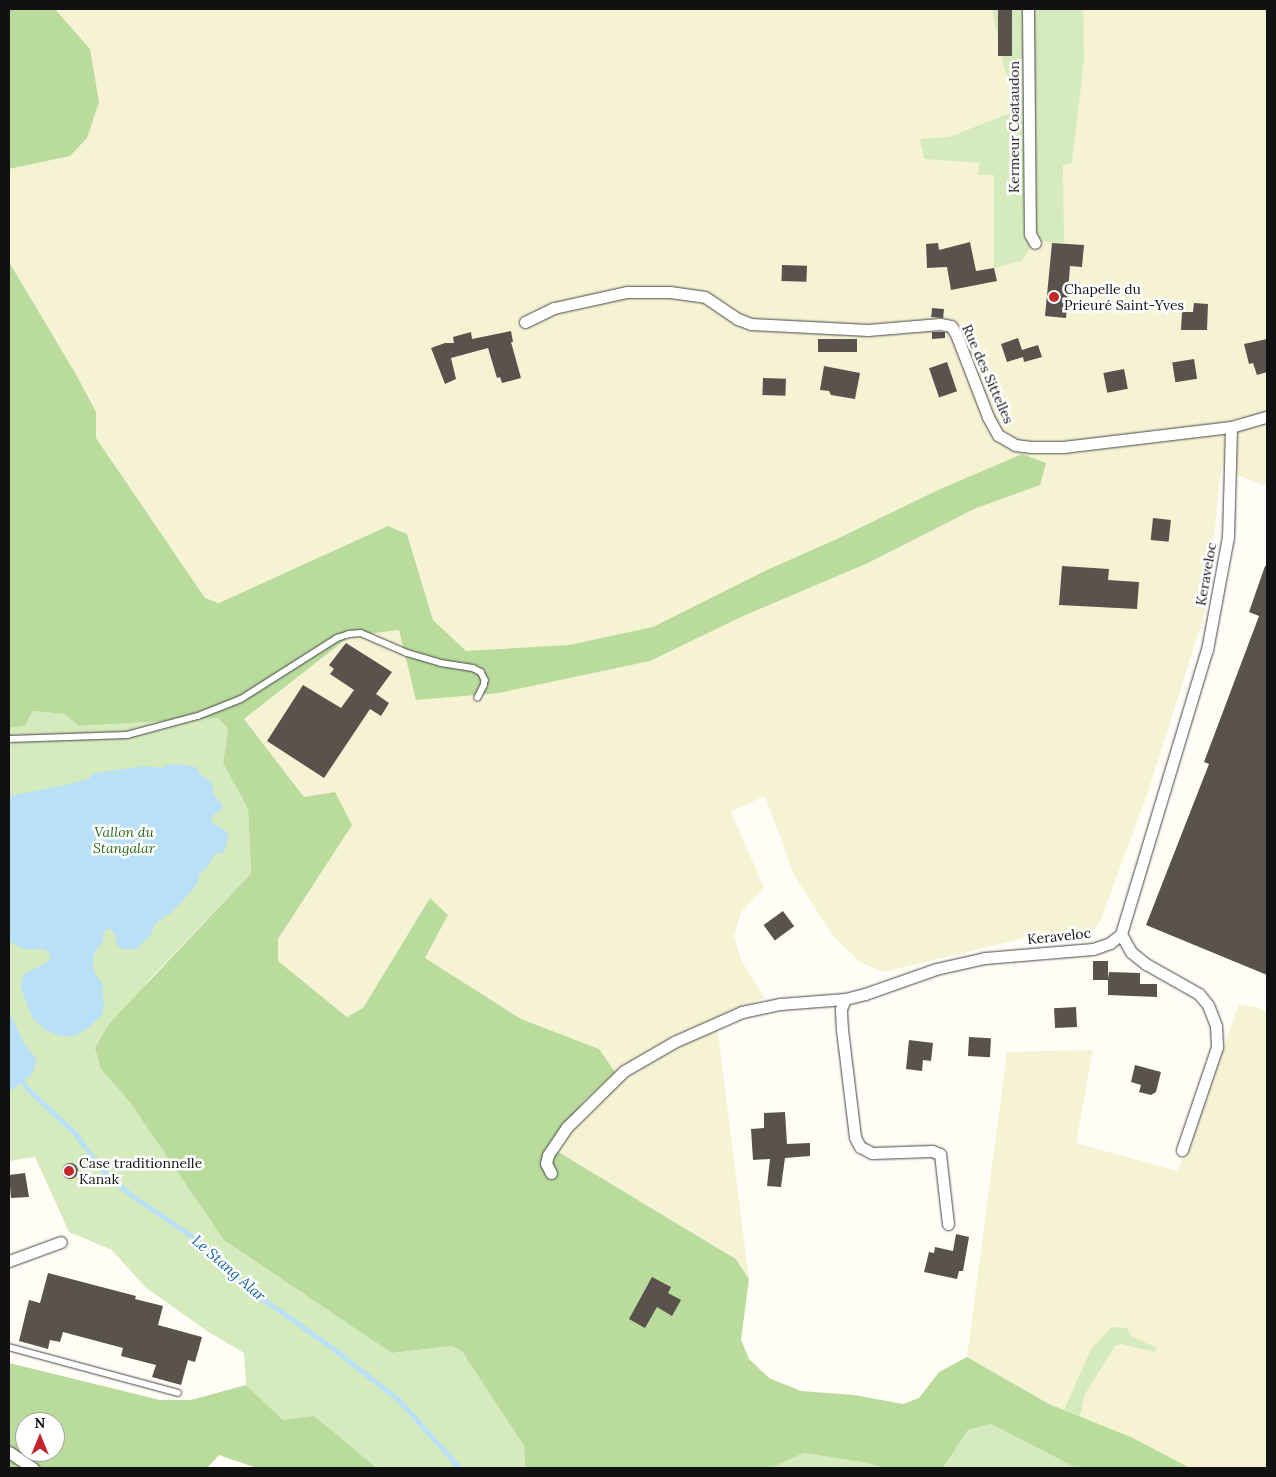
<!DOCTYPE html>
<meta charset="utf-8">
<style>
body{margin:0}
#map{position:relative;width:1276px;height:1477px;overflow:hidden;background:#fffdf5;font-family:Lora,serif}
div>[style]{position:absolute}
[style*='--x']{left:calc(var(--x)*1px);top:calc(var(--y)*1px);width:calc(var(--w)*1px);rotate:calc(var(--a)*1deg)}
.farmland>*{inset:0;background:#f6f3d4}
.green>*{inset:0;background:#d5ebbd}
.forest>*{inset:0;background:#b9dc9c}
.water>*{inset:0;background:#b9e0f7}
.stream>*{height:4.5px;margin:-2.25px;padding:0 2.25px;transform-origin:2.25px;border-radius:2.25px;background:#b9e0f7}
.building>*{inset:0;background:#5a524d;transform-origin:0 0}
.round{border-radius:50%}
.roads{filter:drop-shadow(0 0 1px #444) drop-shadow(0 0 1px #444)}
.lane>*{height:5.5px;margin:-2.75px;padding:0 2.75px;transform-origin:2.75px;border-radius:2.75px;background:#fff}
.street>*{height:11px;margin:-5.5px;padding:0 5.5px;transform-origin:5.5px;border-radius:5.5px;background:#fff}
.dots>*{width:14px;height:14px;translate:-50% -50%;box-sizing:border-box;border:2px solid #fff;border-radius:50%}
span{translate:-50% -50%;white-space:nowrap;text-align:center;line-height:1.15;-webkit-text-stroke:5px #fff;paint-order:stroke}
.street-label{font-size:14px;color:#111}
.poi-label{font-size:14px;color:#111}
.left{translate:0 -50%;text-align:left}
.park-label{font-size:14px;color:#2f6b1f;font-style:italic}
.water-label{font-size:15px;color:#1768a6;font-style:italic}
.frame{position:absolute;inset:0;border:10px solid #111;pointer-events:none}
.north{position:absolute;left:15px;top:1412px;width:50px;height:50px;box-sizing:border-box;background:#fff;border:1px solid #a0a0a0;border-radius:50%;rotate:0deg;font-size:14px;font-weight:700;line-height:20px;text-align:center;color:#111}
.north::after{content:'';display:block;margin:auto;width:18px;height:22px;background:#c4262e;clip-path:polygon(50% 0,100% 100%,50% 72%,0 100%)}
</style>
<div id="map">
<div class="farmland">
<div style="clip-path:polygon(55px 9px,1267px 9px,1267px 486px,1221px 469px,1207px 606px,1149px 789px,1100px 922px,1089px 936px,1025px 938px,883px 972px,860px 962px,834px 937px,794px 875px,765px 796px,731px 811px,764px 888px,741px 912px,734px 936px,741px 960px,765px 998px,716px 1017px,749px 1279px,736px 1258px,555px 1150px,560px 1133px,583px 1102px,614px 1072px,598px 1049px,521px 1019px,425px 958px,448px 915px,430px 898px,363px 1008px,347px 1017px,278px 961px,278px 939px,352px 824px,304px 797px,244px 719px,350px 636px,433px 620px,407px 534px,388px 526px,220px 603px,205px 598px,96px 438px,96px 412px,77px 376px,9px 262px,9px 169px,70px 156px,90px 49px)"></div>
<div style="clip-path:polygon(1239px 1004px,1256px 1007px,1267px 1012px,1267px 1468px,1190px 1468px,1131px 1437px,1049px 1404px,967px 1357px,1007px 1052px,1093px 1050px,1076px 1143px,1178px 1171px)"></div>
</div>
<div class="green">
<div style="clip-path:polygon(992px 9px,1083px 9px,1084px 60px,1072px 163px,1063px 165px,1064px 243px,1037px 241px,1025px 165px,1024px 232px,1032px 245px,1022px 261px,994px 268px,994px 175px,978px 175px,979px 163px,924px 159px,920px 139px,949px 137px,1018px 110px,1003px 63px)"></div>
<div style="clip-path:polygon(33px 711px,64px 714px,79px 726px,218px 718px,228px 729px,223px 763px,248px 809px,251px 873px,148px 981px,101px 1069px,132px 1105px,392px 1353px,452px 1346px,463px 1351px,524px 1446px,525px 1468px,377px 1468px,314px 1417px,283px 1420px,246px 1385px,244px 1353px,207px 1331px,145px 1287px,112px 1250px,69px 1232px,35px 1157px,9px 1161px,9px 728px,25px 726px)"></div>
<div style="clip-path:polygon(1112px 1327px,1127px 1328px,1132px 1337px,1157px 1348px,1155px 1352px,1121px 1344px,1115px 1346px,1085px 1394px,1080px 1416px,1064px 1410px,1091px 1349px)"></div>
<div style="clip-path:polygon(991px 1424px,1076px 1468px,943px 1468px,968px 1430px)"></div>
<div style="clip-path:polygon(804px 1453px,868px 1463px,883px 1468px,771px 1468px)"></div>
</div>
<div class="forest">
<div style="clip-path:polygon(9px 9px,55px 9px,90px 49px,99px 102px,87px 138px,70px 156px,9px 169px)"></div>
<div style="clip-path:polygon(9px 262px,77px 376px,96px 412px,96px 438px,205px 598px,219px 603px,388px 526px,407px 534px,433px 620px,466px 651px,569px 645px,653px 627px,767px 570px,837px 539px,938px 490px,1022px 454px,1046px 463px,1040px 485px,974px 509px,868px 563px,743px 616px,650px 661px,499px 693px,416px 700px,399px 630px,350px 636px,244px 719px,304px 797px,335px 792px,352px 825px,278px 939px,278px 961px,347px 1017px,363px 1008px,430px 898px,448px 915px,425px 958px,521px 1019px,599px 1049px,615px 1072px,583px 1102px,560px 1133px,555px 1150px,736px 1259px,749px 1279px,741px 1340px,749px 1359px,769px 1378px,801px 1391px,854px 1395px,903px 1404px,919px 1398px,939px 1372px,967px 1357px,1049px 1404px,1131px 1437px,1190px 1468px,1076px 1468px,991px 1424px,968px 1430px,943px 1468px,883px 1468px,868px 1463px,804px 1453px,771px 1468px,525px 1468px,524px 1446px,462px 1351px,452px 1346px,392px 1353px,224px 1240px,132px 1105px,101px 1069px,95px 1048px,109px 1024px,251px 873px,248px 809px,223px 763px,228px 729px,218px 718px,79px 726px,64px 714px,33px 711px,25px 726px,9px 728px)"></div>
<div style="clip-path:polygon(evenodd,9px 1363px,160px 1400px,191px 1400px,246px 1385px,283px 1420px,314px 1416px,377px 1468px,257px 1468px,219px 1455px,207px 1468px,9px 1468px,9px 1363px,25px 1422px,55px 1422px,55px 1452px,25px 1452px,25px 1422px)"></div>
</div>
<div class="water">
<div style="clip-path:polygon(179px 764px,197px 767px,199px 773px,212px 783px,214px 795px,223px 805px,222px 809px,212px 816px,211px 821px,229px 834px,225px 850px,222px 853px,215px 854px,206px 869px,200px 873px,197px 884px,188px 895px,171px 913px,155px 923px,151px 935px,137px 949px,124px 950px,117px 945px,115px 935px,110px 928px,104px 932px,103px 941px,93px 956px,94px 972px,102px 983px,104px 1006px,101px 1016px,87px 1029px,75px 1036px,60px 1036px,47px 1031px,33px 1019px,20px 987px,24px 974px,48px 962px,51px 957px,45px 949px,23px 949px,9px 941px,9px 796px,70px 784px,90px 778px,92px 774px,102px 772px,143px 766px,163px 768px,166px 765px)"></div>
<div style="clip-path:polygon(9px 1011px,24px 1043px,37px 1060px,32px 1074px,9px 1092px)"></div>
</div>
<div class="stream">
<div style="--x:20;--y:1078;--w:14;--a:54"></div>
<div style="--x:28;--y:1089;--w:64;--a:43.1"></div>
<div style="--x:75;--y:1133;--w:47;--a:53.6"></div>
<div style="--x:103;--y:1171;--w:39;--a:40"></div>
<div style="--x:133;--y:1196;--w:78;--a:34.1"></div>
<div style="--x:198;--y:1240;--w:66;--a:44.4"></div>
<div style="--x:245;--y:1286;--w:108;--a:35.2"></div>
<div style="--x:333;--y:1348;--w:84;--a:38.2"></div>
<div style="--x:399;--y:1400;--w:91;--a:48.1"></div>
</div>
<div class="building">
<div style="left:998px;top:9px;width:14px;height:47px"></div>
<div style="clip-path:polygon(970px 242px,976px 271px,994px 268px,997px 281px,951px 290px,947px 267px,927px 268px,926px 244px,938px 243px,939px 250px)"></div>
<div style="clip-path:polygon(1052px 243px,1084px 245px,1082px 267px,1070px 266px,1066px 318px,1045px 316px)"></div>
<div style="left:782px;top:265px;width:25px;height:16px;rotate:2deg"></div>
<div style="clip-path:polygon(1194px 303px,1208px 304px,1207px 330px,1181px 330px,1182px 312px,1193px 312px)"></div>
<div style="left:932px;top:308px;width:12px;height:9px;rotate:5deg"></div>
<div style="clip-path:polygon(511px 331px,513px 342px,511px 342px,521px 378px,502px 383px,500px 377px,497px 378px,488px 348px,451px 358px,456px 379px,445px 384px,431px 348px,445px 343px,454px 343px,453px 337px,471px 332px,472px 339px)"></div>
<div style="clip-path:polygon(932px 332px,945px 332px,945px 338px,932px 339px)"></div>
<div style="clip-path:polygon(1018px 338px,1022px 350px,1038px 345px,1042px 357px,1024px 362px,1023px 357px,1007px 362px,1001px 344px)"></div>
<div style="left:857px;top:339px;width:13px;height:39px;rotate:90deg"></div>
<div style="clip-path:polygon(1267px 339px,1267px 372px,1257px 375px,1253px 363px,1249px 364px,1244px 344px)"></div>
<div style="left:1194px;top:359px;width:20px;height:22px;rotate:81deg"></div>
<div style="left:947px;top:362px;width:31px;height:19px;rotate:71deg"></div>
<div style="clip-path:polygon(824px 366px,860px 373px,855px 399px,831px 395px,829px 391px,820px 390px)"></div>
<div style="left:1124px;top:369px;width:20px;height:21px;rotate:79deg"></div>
<div style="left:763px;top:378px;width:23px;height:17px;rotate:2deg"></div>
<div style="left:1153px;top:518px;width:18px;height:22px;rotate:6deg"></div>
<div style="clip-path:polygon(1062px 566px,1109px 569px,1108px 580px,1139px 582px,1137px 609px,1059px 605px)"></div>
<div style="clip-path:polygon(1265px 566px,1267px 566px,1267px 975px,1146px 925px,1209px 764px,1204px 762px,1259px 616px,1249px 612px)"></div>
<div style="clip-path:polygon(346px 643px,392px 672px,376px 694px,389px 703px,381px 716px,370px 709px,324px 778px,267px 741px,303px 685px,341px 708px,354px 690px,330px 674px,334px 669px,329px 665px)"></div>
<div style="left:783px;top:911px;width:19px;height:24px;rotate:54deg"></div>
<div style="clip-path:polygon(1093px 961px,1108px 961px,1108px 979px,1109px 972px,1140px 973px,1140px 984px,1157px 984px,1157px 997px,1108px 995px,1108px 980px,1093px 980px)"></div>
<div style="left:1076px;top:1007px;width:20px;height:22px;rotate:87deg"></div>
<div style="left:969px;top:1037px;width:22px;height:19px;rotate:3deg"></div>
<div style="clip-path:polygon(909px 1040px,933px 1043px,931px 1061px,923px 1060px,922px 1071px,906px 1069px)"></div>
<div style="clip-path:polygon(1135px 1065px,1161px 1072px,1156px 1092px,1151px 1095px,1139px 1092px,1141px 1085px,1131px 1082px)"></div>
<div style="clip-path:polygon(785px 1112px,787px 1144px,810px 1143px,810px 1156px,785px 1158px,781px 1187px,767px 1186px,770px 1159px,753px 1160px,751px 1129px,764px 1128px,764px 1113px)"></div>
<div class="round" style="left:62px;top:1163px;width:16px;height:16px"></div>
<div style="clip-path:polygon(25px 1173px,29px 1197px,11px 1198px,9px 1175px)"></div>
<div style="clip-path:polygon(956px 1234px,969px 1237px,963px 1271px,959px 1271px,957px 1279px,924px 1272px,929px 1252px,934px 1253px,935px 1247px,953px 1251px)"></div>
<div style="clip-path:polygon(48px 1273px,136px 1296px,135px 1299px,163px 1306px,158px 1325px,202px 1337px,195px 1362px,188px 1360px,181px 1385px,152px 1377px,156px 1365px,121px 1356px,123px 1348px,63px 1332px,60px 1342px,50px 1340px,48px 1349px,19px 1341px,29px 1300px,40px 1303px)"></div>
<div style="clip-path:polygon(652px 1277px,671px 1287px,668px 1293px,681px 1300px,672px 1316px,657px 1307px,645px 1328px,629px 1319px)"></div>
</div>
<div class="roads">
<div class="lane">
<div style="--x:9;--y:739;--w:118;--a:-1.9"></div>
<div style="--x:127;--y:735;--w:73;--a:-15"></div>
<div style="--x:198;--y:716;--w:46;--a:-21.6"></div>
<div style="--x:241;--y:699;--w:114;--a:-32.4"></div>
<div style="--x:337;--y:638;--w:13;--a:-18"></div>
<div style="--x:349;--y:634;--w:12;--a:-5"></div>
<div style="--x:361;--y:633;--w:50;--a:23.5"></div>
<div style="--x:407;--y:653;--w:35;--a:16"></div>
<div style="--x:441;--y:663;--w:32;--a:9"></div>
<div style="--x:473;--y:668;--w:9;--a:27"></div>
<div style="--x:481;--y:672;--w:9;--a:63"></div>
<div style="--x:485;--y:680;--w:6;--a:99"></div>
<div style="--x:484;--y:686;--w:13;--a:117"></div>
<div style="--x:9;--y:1347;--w:175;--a:15.2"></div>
</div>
<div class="street">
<div style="--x:1028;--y:9;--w:225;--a:89.5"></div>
<div style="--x:1030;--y:234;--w:10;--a:61"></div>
<div style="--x:525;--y:322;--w:32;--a:-26"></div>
<div style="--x:554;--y:308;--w:75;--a:-12.4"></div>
<div style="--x:627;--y:292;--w:43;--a:0"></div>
<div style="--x:670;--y:292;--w:35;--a:8"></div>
<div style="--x:705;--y:297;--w:40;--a:34"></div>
<div style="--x:738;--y:319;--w:14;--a:21"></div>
<div style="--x:751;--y:324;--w:117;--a:2.9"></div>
<div style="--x:868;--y:330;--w:72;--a:-4.8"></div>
<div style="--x:940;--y:324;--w:11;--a:10"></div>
<div style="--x:951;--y:326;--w:9;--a:58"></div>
<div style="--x:956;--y:334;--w:89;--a:68.9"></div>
<div style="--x:988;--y:417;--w:21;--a:61"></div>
<div style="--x:998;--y:435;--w:20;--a:30"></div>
<div style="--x:1015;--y:445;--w:16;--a:7"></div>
<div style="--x:1031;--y:447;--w:32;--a:0"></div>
<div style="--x:1063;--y:447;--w:169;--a:-6.8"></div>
<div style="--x:1231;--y:427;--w:37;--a:-16"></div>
<div style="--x:1121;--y:934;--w:21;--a:61"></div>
<div style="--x:1131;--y:952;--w:19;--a:39"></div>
<div style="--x:1146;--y:964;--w:61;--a:29.5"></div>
<div style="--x:1199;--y:994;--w:14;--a:51"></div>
<div style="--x:1208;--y:1005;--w:22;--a:69"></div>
<div style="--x:1216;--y:1026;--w:21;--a:87"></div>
<div style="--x:1217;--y:1047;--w:109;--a:108.8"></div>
<div style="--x:551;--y:1173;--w:11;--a:-117"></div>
<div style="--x:546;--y:1163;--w:8;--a:-76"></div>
<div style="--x:548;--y:1155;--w:34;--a:-56"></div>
<div style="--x:567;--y:1127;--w:80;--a:-44.5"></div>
<div style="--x:624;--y:1071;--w:58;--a:-30.1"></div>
<div style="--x:674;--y:1042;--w:74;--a:-23.8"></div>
<div style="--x:742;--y:1012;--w:39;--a:-12"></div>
<div style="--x:780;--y:1004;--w:65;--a:-4.4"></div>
<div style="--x:948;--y:1224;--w:70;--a:-96.5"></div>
<div style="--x:940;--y:1154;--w:9;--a:-159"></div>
<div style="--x:932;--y:1151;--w:60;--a:178.1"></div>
<div style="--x:872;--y:1153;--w:13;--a:-153"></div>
<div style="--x:860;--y:1147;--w:11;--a:-117"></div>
<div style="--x:855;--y:1137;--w:108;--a:-96.9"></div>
<div style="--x:842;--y:1030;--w:21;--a:-93"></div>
<div style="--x:841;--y:1009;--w:11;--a:-68"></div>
<div style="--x:845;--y:999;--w:21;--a:-14"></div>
<div style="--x:865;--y:994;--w:75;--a:-19.4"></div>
<div style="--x:936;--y:969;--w:50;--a:-12.7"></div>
<div style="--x:985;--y:958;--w:108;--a:-4.8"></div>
<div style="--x:1093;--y:949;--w:18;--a:-19"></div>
<div style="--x:1110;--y:943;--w:14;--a:-39"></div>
<div style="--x:1121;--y:934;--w:297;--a:-73.2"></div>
<div style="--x:1207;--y:650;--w:115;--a:-79.5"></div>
<div style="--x:1228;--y:537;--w:110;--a:-88.4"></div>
<div style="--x:9;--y:1261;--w:55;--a:-20.1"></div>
<div style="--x:9;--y:1452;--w:29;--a:34"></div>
</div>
</div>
<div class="dots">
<div style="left:1054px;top:297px;background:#c4262e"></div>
<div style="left:69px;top:1171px;background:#c4262e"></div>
</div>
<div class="street-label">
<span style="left:1014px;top:127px;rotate:-90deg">Kermeur Coataudon</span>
<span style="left:988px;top:374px;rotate:66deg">Rue des Sittelles</span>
<span style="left:1206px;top:574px;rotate:-80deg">Keraveloc</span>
<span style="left:1059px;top:936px;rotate:-6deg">Keraveloc</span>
</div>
<div class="poi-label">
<span class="left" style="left:1064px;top:297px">Chapelle du<br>Prieuré Saint-Yves</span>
<span class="left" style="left:79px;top:1171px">Case traditionnelle<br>Kanak</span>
</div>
<div class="park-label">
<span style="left:124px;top:840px">Vallon du<br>Stangalar</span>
</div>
<div class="water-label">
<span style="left:229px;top:1268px;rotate:41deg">Le Stang Alar</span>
</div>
<div class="frame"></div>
<div class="north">N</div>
</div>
